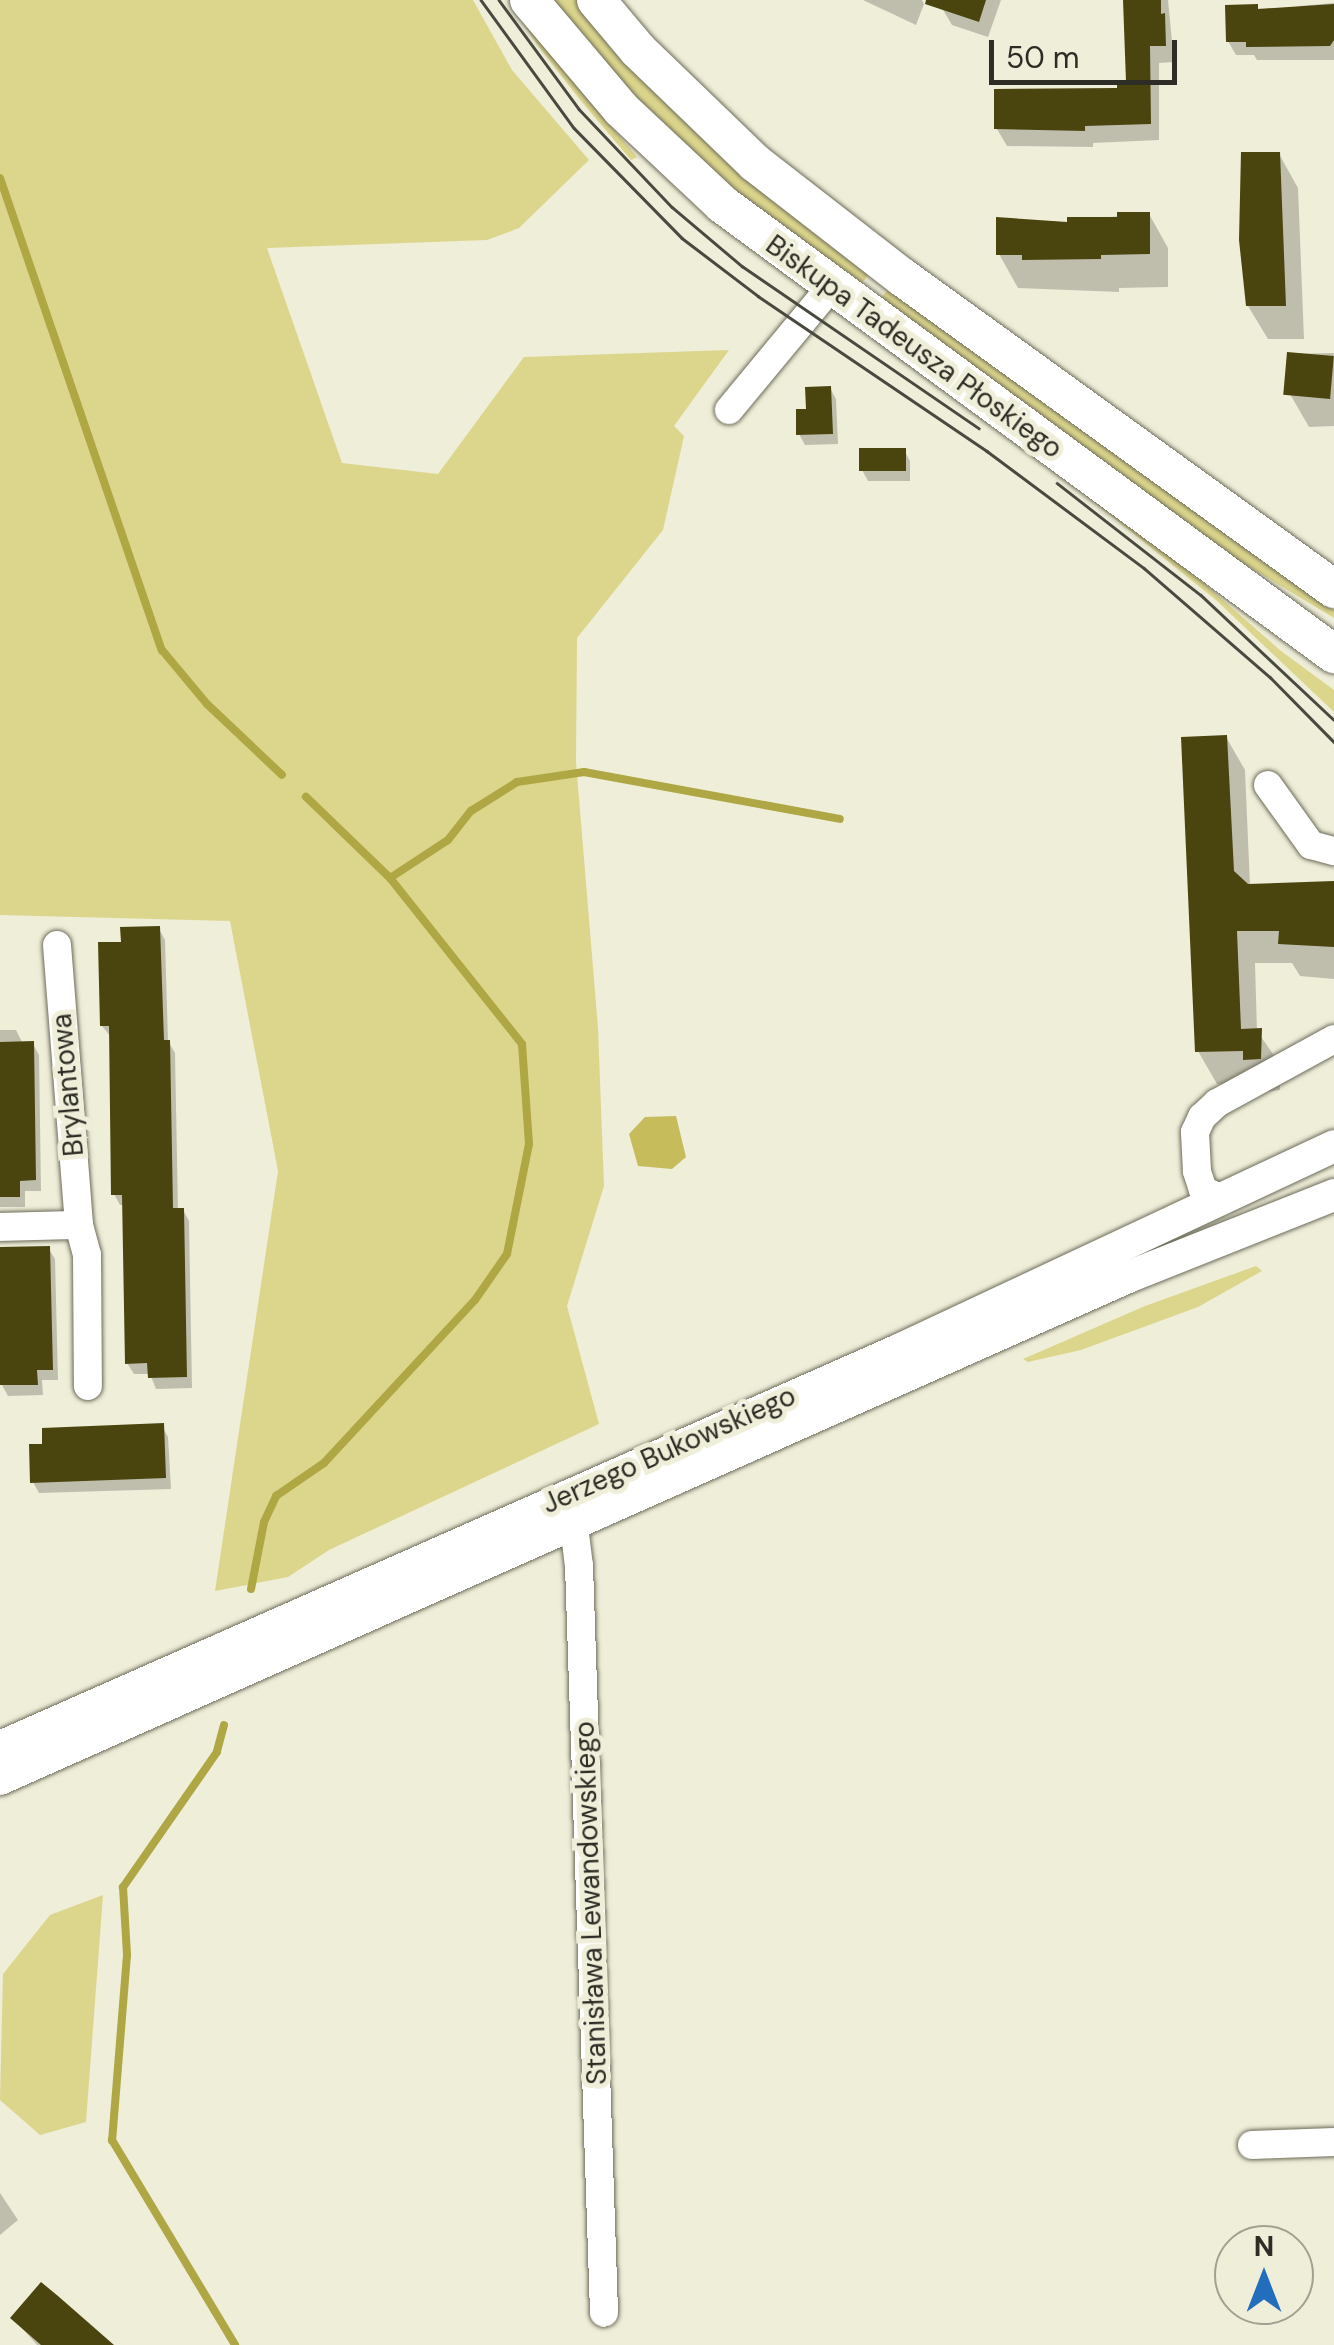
<!DOCTYPE html>
<meta charset="utf-8">
<style>
body{margin:0}
#map{position:relative;width:1334px;height:2345px;overflow:hidden;background:#efeed9;font-family:"DM Sans",sans-serif}
div>[style]{position:absolute}
[style*='--x']{left:calc(var(--x)*1px);top:calc(var(--y)*1px);width:calc(var(--w)*1px);rotate:calc(var(--a)*1deg)}
.green>*{inset:0;background:#dcd68c}
.forest>*{inset:0;background:#c6bc5c}
.shadow>*{inset:0;background:#0003}
.stream>*{height:8px;margin:-4px;padding:0 4px;transform-origin:4px;border-radius:4px;background:#afa644}
.building>*{inset:0;background:#4a450f;transform-origin:0 0}
.roads{filter:drop-shadow(0 0 2px #6d6c5a) drop-shadow(0 0 2px #6d6c5a)}
.minor>*{height:28px;margin:-14px;padding:0 14px;transform-origin:14px;border-radius:14px;background:#fff}
.tertiary>*{height:32px;margin:-16px;padding:0 16px;transform-origin:16px;border-radius:16px;background:#fff}
.secondary>*{height:38px;margin:-19px;padding:0 19px;transform-origin:19px;border-radius:19px;background:#fff}
.tram>*{height:2.5px;margin:-1.25px;padding:0 1.25px;transform-origin:1.25px;border-radius:1.25px;background:#4a493f}
span{translate:-50% -50%;white-space:nowrap;text-align:center;line-height:1.15;-webkit-text-stroke:10px #efeed9;paint-order:stroke}
.street-label{font-size:28px;color:#2d2d25}
.north{position:absolute;left:1214px;top:2225px;width:100px;height:100px;box-sizing:border-box;background:#efeed9;border:2px solid #a1a191;border-radius:50%;rotate:0deg;font-size:28px;font-weight:700;line-height:40px;text-align:center;color:#2d2d25}
.north::after{content:'';display:block;margin:auto;width:35px;height:45px;background:#236dbd;clip-path:polygon(50% 0,100% 100%,50% 72%,0 100%)}
.scale{position:absolute;left:989px;top:40px;width:188px;height:45px;box-sizing:border-box;border:5px solid #2d2d25;border-top:0;padding-left:12px;font-size:30px;line-height:35px;white-space:nowrap;color:#2d2d25;-webkit-text-stroke:8px #efeed9;paint-order:stroke}
</style>
<div id="map">
<div class="green">
<div style="clip-path:polygon(0 0,473px 0,512px 70px,589px 160px,519px 228px,487px 240px,267px 248px,342px 463px,438px 474px,524px 357px,729px 350px,674px 426px,684px 436px,663px 530px,577px 638px,576px 762px,598px 1028px,604px 1186px,567px 1306px,599px 1424px,329px 1550px,288px 1577px,215px 1591px,278px 1171px,230px 921px,0 915px)"></div>
<div style="clip-path:polygon(550px 0,577px 0,593px 21px,869px 274px,857px 290px,720px 181px,652px 117px)"></div>
<div style="clip-path:polygon(514px 3px,585px 96px,637px 157px,631px 160px,581px 101px,538px 46px,511px 5px)"></div>
<div style="clip-path:polygon(889px 288px,1309px 592px,1334px 610px,1334px 618px,1208px 542px,876px 305px)"></div>
<div style="clip-path:polygon(1058px 473px,1176px 559px,1281px 651px,1334px 690px,1334px 712px,1216px 600px)"></div>
<div style="clip-path:polygon(1256px 1266px,1262px 1271px,1198px 1307px,1081px 1350px,1028px 1362px,1023px 1359px,1145px 1306px)"></div>
<div style="clip-path:polygon(103px 1895px,86px 2122px,40px 2135px,0 2100px,3px 1974px,50px 1915px)"></div>
</div>
<div class="forest">
<div style="clip-path:polygon(676px 1116px,686px 1157px,672px 1169px,638px 1166px,629px 1134px,645px 1117px)"></div>
</div>
<div class="shadow">
<div style="clip-path:polygon(863px 0,922px 0,924px 4px,916px 25px)"></div>
<div style="clip-path:polygon(944px 0,1001px 0,988px 37px,952px 25px,942px 8px)"></div>
<div style="clip-path:polygon(1124px 0,1168px 0,1174px 62px,1159px 63px,1159px 140px,1093px 143px,1093px 147px,1007px 146px,997px 129px,1128px 85px)"></div>
<div style="clip-path:polygon(1334px 3px,1334px 60px,1257px 60px,1254px 55px,1236px 55px,1228px 41px,1228px 7px,1299px 11px,1299px 6px)"></div>
<div style="clip-path:polygon(1279px 154px,1298px 188px,1304px 339px,1268px 339px,1248px 306px)"></div>
<div style="clip-path:polygon(1149px 214px,1168px 248px,1168px 287px,1119px 288px,1119px 292px,1018px 288px,999px 254px,1070px 224px,1070px 220px)"></div>
<div style="clip-path:polygon(1334px 353px,1334px 426px,1309px 427px,1290px 394px,1289px 354px)"></div>
<div style="clip-path:polygon(830px 388px,836px 399px,838px 444px,805px 445px,799px 434px,808px 411px)"></div>
<div style="clip-path:polygon(904px 450px,910px 461px,910px 481px,868px 481px,862px 470px)"></div>
<div style="clip-path:polygon(1226px 737px,1245px 770px,1250px 886px,1334px 884px,1334px 979px,1300px 976px,1292px 963px,1255px 963px,1257px 1031px,1280px 1064px,1280px 1090px,1265px 1092px,1260px 1083px,1217px 1084px,1198px 1051px)"></div>
<div style="clip-path:polygon(159px 929px,165px 940px,168px 1041px,175px 1053px,178px 1211px,183px 1210px,189px 1221px,192px 1388px,156px 1389px,150px 1374px,134px 1374px,127px 1363px,125px 1205px,120px 1205px,114px 1194px,111px 1037px,102px 1026px,123px 944px)"></div>
<div style="clip-path:polygon(0 1030px,16px 1030px,23px 1044px,33px 1044px,39px 1055px,41px 1191px,25px 1191px,25px 1207px,0 1207px)"></div>
<div style="clip-path:polygon(48px 1248px,55px 1259px,58px 1380px,42px 1380px,43px 1395px,8px 1396px,2px 1385px)"></div>
<div style="clip-path:polygon(162px 1426px,168px 1437px,171px 1489px,39px 1493px,33px 1482px)"></div>
<div style="clip-path:polygon(0 2193px,18px 2220px,0 2235px)"></div>
<div style="clip-path:polygon(13px 2318px,110px 2345px,37px 2345px)"></div>
</div>
<div class="stream">
<div style="--x:0;--y:178;--w:499;--a:71.1"></div>
<div style="--x:162;--y:650;--w:70;--a:50.2"></div>
<div style="--x:207;--y:704;--w:103;--a:43.4"></div>
<div style="--x:390;--y:878;--w:69;--a:-33.2"></div>
<div style="--x:448;--y:840;--w:37;--a:-52"></div>
<div style="--x:471;--y:811;--w:54;--a:-32.2"></div>
<div style="--x:517;--y:782;--w:68;--a:-8.5"></div>
<div style="--x:584;--y:772;--w:260;--a:10.4"></div>
<div style="--x:251;--y:1589;--w:68;--a:-79"></div>
<div style="--x:264;--y:1522;--w:29;--a:-65"></div>
<div style="--x:276;--y:1496;--w:58;--a:-34.5"></div>
<div style="--x:324;--y:1463;--w:222;--a:-47.2"></div>
<div style="--x:475;--y:1300;--w:56;--a:-55.2"></div>
<div style="--x:507;--y:1254;--w:112;--a:-78.7"></div>
<div style="--x:529;--y:1144;--w:100;--a:-94"></div>
<div style="--x:522;--y:1044;--w:212;--a:-128.5"></div>
<div style="--x:390;--y:878;--w:117;--a:-136"></div>
<div style="--x:224;--y:1725;--w:28;--a:105"></div>
<div style="--x:217;--y:1752;--w:165;--a:124.8"></div>
<div style="--x:123;--y:1887;--w:68;--a:86.6"></div>
<div style="--x:127;--y:1955;--w:186;--a:94.6"></div>
<div style="--x:112;--y:2140;--w:239;--a:59"></div>
</div>
<div class="building">
<div style="clip-path:polygon(926px 0,986px 0,979px 22px,925px 4px)"></div>
<div style="clip-path:polygon(1123px 0,1161px 0,1161px 14px,1165px 13px,1166px 46px,1150px 46px,1151px 124px,1085px 126px,1085px 131px,994px 129px,994px 89px,1117px 88px,1117px 83px,1126px 82px)"></div>
<div style="clip-path:polygon(1258px 4px,1258px 9px,1334px 4px,1334px 40px,1330px 46px,1246px 47px,1246px 42px,1226px 42px,1225px 5px)"></div>
<div style="clip-path:polygon(1241px 152px,1280px 152px,1286px 306px,1246px 306px,1239px 240px)"></div>
<div style="clip-path:polygon(1117px 212px,1150px 212px,1150px 254px,1101px 255px,1101px 259px,1022px 260px,1022px 255px,996px 255px,996px 217px,1067px 222px,1067px 217px,1117px 217px)"></div>
<div style="left:1287px;top:352px;width:47px;height:43px;rotate:5deg"></div>
<div style="clip-path:polygon(831px 386px,833px 434px,796px 435px,796px 409px,806px 409px,805px 387px)"></div>
<div style="left:859px;top:448px;width:47px;height:23px"></div>
<div style="clip-path:polygon(1227px 735px,1234px 871px,1248px 884px,1334px 881px,1334px 947px,1278px 944px,1279px 931px,1237px 931px,1241px 1029px,1262px 1028px,1261px 1059px,1243px 1060px,1243px 1051px,1195px 1052px,1181px 737px)"></div>
<div style="clip-path:polygon(160px 926px,164px 1040px,170px 1040px,173px 1208px,184px 1208px,187px 1377px,148px 1378px,147px 1363px,125px 1364px,122px 1195px,111px 1195px,109px 1026px,100px 1026px,98px 942px,121px 942px,120px 927px)"></div>
<div style="clip-path:polygon(34px 1041px,36px 1180px,20px 1181px,20px 1197px,0 1197px,0 1042px)"></div>
<div style="clip-path:polygon(50px 1246px,53px 1370px,37px 1370px,38px 1385px,0 1385px,0 1247px)"></div>
<div style="clip-path:polygon(164px 1423px,166px 1478px,30px 1483px,29px 1444px,42px 1444px,42px 1428px)"></div>
<div style="clip-path:polygon(41px 2282px,58px 2296px,114px 2345px,41px 2345px,10px 2318px)"></div>
</div>
<div class="roads">
<div class="minor">
<div style="--x:729;--y:410;--w:158;--a:-50.4"></div>
<div style="--x:1268;--y:785;--w:74;--a:54.4"></div>
<div style="--x:1311;--y:845;--w:24;--a:15"></div>
<div style="--x:57;--y:945;--w:281;--a:85.5"></div>
<div style="--x:79;--y:1225;--w:31;--a:75"></div>
<div style="--x:87;--y:1255;--w:131;--a:89.6"></div>
<div style="--x:1222;--y:1199;--w:21;--a:-155"></div>
<div style="--x:1203;--y:1190;--w:20;--a:-108"></div>
<div style="--x:1197;--y:1171;--w:39;--a:-93"></div>
<div style="--x:1195;--y:1132;--w:17;--a:-65"></div>
<div style="--x:1202;--y:1117;--w:21;--a:-43"></div>
<div style="--x:1217;--y:1103;--w:133;--a:-28.7"></div>
<div style="--x:0;--y:1227;--w:79;--a:-1.5"></div>
<div style="--x:566;--y:1507;--w:21;--a:67"></div>
<div style="--x:574;--y:1526;--w:40;--a:82.9"></div>
<div style="--x:579;--y:1566;--w:747;--a:88.08"></div>
<div style="--x:1252;--y:2145;--w:82;--a:-2.1"></div>
</div>
<div class="tertiary">
<div style="--x:0;--y:1747;--w:985;--a:-23.83"></div>
<div style="--x:901;--y:1349;--w:478;--a:-25.1"></div>
<div style="--x:0;--y:1779;--w:1235;--a:-23.99"></div>
<div style="--x:1128;--y:1277;--w:222;--a:-21.7"></div>
</div>
<div class="secondary">
<div style="--x:529;--y:0;--w:143;--a:49.8"></div>
<div style="--x:621;--y:109;--w:139;--a:43.2"></div>
<div style="--x:722;--y:204;--w:760;--a:36.33"></div>
<div style="--x:596;--y:0;--w:65;--a:50"></div>
<div style="--x:638;--y:50;--w:163;--a:44"></div>
<div style="--x:755;--y:163;--w:186;--a:37.8"></div>
<div style="--x:902;--y:277;--w:533;--a:35.84"></div>
</div>
</div>
<div class="tram">
<div style="--x:481;--y:0;--w:158;--a:54"></div>
<div style="--x:574;--y:128;--w:154;--a:45.5"></div>
<div style="--x:682;--y:238;--w:96;--a:37.3"></div>
<div style="--x:758;--y:296;--w:277;--a:34.1"></div>
<div style="--x:987;--y:451;--w:196;--a:36.7"></div>
<div style="--x:1144;--y:568;--w:167;--a:40.9"></div>
<div style="--x:1270;--y:677;--w:91;--a:45.4"></div>
<div style="--x:499;--y:0;--w:135;--a:53.7"></div>
<div style="--x:579;--y:109;--w:135;--a:46.5"></div>
<div style="--x:672;--y:207;--w:92;--a:40.1"></div>
<div style="--x:742;--y:266;--w:287;--a:34.4"></div>
<div style="--x:1057;--y:483;--w:182;--a:37.9"></div>
<div style="--x:1201;--y:595;--w:183;--a:43.2"></div>
</div>
<div class="street-label">
<span style="left:914px;top:347px;rotate:36deg">Biskupa Tadeusza Płoskiego</span>
<span style="left:68px;top:1085px;rotate:-95deg">Brylantowa</span>
<span style="left:669px;top:1450px;rotate:-24deg">Jerzego Bukowskiego</span>
<span style="left:591px;top:1903px;rotate:-92deg">Stanisława Lewandowskiego</span>
</div>
<div class="north">N</div>
<div class="scale">50 m</div>
</div>
